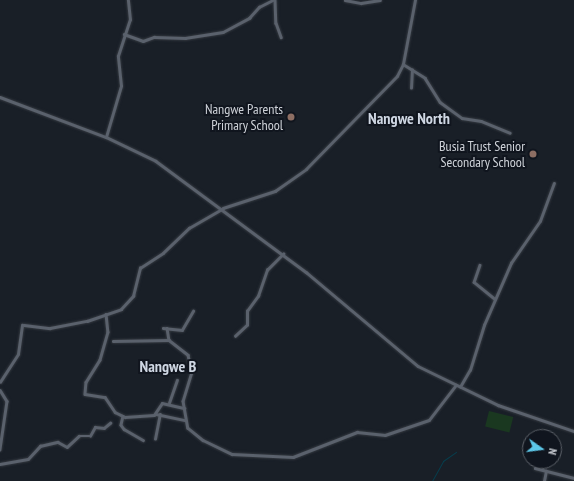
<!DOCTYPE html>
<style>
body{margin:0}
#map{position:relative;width:574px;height:481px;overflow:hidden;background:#191f27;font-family:"PT Sans Narrow",sans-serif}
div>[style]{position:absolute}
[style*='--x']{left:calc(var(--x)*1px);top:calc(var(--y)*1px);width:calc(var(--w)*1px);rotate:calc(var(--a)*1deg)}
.green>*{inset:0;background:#1a3820;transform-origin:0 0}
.stream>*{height:1px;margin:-0.5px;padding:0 0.5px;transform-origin:0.5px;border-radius:0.5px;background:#073d4c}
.roads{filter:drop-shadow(0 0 1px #343940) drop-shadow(0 0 1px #343940)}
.street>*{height:2.5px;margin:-1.25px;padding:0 1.25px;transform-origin:1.25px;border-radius:1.25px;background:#5a616c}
.dots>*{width:11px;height:11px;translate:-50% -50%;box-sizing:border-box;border:2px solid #10151e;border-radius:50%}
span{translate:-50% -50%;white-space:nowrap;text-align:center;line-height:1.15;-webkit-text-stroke:4px #10151e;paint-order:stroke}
.poi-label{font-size:14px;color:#ced2d8}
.right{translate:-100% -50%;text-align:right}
.quarter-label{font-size:16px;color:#cfd7e3;font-weight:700}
.north{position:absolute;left:522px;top:429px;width:40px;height:40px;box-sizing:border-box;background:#10151e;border:1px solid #5c6168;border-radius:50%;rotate:104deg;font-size:11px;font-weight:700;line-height:16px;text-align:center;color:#ced2d8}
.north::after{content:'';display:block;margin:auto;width:14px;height:18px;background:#5cc7e8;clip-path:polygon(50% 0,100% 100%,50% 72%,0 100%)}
</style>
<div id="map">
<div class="green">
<div style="left:489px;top:411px;width:25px;height:16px;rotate:14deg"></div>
</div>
<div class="stream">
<div style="--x:432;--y:481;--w:23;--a:-61"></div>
<div style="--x:443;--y:461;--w:16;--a:-35"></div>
</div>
<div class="roads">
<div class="street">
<div style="--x:275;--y:0;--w:23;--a:88"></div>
<div style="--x:276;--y:23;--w:15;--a:70"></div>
<div style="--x:345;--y:0;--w:16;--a:11"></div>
<div style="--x:361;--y:3;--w:19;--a:-9"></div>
<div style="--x:124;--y:34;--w:20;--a:20"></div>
<div style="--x:143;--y:41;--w:12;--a:-20"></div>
<div style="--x:154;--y:37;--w:31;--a:2"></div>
<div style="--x:185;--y:38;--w:38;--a:-9"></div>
<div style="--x:223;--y:32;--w:30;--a:-28"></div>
<div style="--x:249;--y:18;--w:15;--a:-48"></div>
<div style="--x:259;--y:7;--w:16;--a:-27"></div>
<div style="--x:403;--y:64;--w:26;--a:32"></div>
<div style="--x:425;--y:78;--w:28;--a:58"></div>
<div style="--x:440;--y:102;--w:27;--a:36"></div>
<div style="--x:462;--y:118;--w:19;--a:9"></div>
<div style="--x:481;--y:121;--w:31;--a:22"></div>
<div style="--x:411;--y:88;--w:18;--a:-87"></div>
<div style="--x:0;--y:97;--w:113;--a:20.7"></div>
<div style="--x:106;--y:137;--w:55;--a:25.6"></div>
<div style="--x:156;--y:161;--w:187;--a:36.5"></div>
<div style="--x:306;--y:272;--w:146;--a:40"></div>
<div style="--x:418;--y:366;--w:89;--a:26"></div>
<div style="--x:498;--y:405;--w:80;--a:18.9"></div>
<div style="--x:106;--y:137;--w:53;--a:-73.6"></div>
<div style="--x:121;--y:86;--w:30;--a:-96"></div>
<div style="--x:118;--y:56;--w:38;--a:-72"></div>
<div style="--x:130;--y:20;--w:20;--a:-96"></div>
<div style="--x:480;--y:265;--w:18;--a:109"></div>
<div style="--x:474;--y:282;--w:27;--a:39"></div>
<div style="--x:106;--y:314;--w:18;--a:84"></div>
<div style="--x:108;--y:332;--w:29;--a:106"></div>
<div style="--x:100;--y:360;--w:26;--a:122"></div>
<div style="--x:86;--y:382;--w:12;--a:95"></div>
<div style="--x:85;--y:394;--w:20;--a:9"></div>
<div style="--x:105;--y:397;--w:18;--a:56"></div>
<div style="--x:115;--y:412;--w:11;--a:27"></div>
<div style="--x:125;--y:417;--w:29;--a:-4"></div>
<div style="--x:154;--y:415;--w:14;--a:-56"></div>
<div style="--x:162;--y:403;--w:23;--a:13"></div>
<div style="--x:24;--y:325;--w:26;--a:7"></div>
<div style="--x:50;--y:328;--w:38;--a:-11"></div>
<div style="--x:87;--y:321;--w:36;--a:-19"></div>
<div style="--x:121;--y:309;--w:18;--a:-47"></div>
<div style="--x:133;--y:296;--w:29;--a:-76"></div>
<div style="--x:140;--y:268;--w:27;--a:-33"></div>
<div style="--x:163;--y:253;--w:36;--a:-44"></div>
<div style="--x:189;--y:228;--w:39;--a:-30"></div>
<div style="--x:223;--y:208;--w:55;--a:-18.1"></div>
<div style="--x:275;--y:191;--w:38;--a:-35"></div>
<div style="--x:306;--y:169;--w:130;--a:-45.6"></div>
<div style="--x:397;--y:76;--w:13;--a:-63"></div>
<div style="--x:403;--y:64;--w:65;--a:-79.4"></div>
<div style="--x:163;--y:328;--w:19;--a:6"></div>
<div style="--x:182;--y:330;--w:22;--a:-60"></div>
<div style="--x:167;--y:328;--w:12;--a:81"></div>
<div style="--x:169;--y:340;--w:24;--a:38"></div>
<div style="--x:188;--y:355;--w:17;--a:77"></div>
<div style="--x:192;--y:372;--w:30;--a:107"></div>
<div style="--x:183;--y:401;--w:27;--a:80"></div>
<div style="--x:188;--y:428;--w:19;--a:39"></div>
<div style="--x:203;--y:440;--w:32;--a:26"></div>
<div style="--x:232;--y:454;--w:61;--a:2.8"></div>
<div style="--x:293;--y:457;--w:69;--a:-21.3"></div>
<div style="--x:357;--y:432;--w:28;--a:6"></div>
<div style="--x:385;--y:435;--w:46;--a:-18.8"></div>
<div style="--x:429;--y:420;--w:44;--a:-52.4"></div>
<div style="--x:235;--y:336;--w:16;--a:-43"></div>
<div style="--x:247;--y:325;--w:14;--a:-90"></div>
<div style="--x:247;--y:311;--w:19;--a:-54"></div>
<div style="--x:258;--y:296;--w:28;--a:-71"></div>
<div style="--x:267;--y:270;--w:23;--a:-45"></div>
<div style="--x:113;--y:341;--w:56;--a:-1"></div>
<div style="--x:0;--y:382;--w:33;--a:-57"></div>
<div style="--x:18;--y:354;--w:29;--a:-82"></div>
<div style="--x:460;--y:387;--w:20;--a:-60"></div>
<div style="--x:470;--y:370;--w:47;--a:-72.7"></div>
<div style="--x:484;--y:325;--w:68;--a:-66.5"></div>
<div style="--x:511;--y:263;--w:51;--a:-55.4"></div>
<div style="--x:540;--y:221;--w:40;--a:-69.8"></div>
<div style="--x:0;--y:390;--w:13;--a:58"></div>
<div style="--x:7;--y:401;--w:49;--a:98.3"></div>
<div style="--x:169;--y:403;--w:24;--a:-71"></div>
<div style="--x:156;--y:414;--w:29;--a:12"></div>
<div style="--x:123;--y:416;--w:9;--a:103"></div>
<div style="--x:121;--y:425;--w:5;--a:53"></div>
<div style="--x:124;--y:429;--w:22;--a:30"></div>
<div style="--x:155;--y:439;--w:25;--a:-79"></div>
<div style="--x:0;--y:464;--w:28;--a:-10"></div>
<div style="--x:28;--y:459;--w:18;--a:-47"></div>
<div style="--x:40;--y:446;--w:18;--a:-13"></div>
<div style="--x:58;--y:442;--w:10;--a:29"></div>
<div style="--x:67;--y:447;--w:16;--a:-43"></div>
<div style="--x:79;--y:436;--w:11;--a:0"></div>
<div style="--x:90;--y:436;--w:10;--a:-61"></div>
<div style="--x:95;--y:427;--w:9;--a:6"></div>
<div style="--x:104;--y:428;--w:8;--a:-40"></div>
<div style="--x:535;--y:468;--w:40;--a:14.4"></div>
<div style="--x:544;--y:481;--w:10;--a:-79"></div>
</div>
</div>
<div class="dots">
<div style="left:291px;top:117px;background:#8d6e63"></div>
<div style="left:533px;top:154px;background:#8d6e63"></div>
</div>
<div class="poi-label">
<span class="right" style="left:283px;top:117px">Nangwe Parents<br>Primary School</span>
<span class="right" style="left:525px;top:154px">Busia Trust Senior<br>Secondary School</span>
</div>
<div class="quarter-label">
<span style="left:409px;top:118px">Nangwe North</span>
<span style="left:168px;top:366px">Nangwe B</span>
</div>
<div class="north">N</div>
</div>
